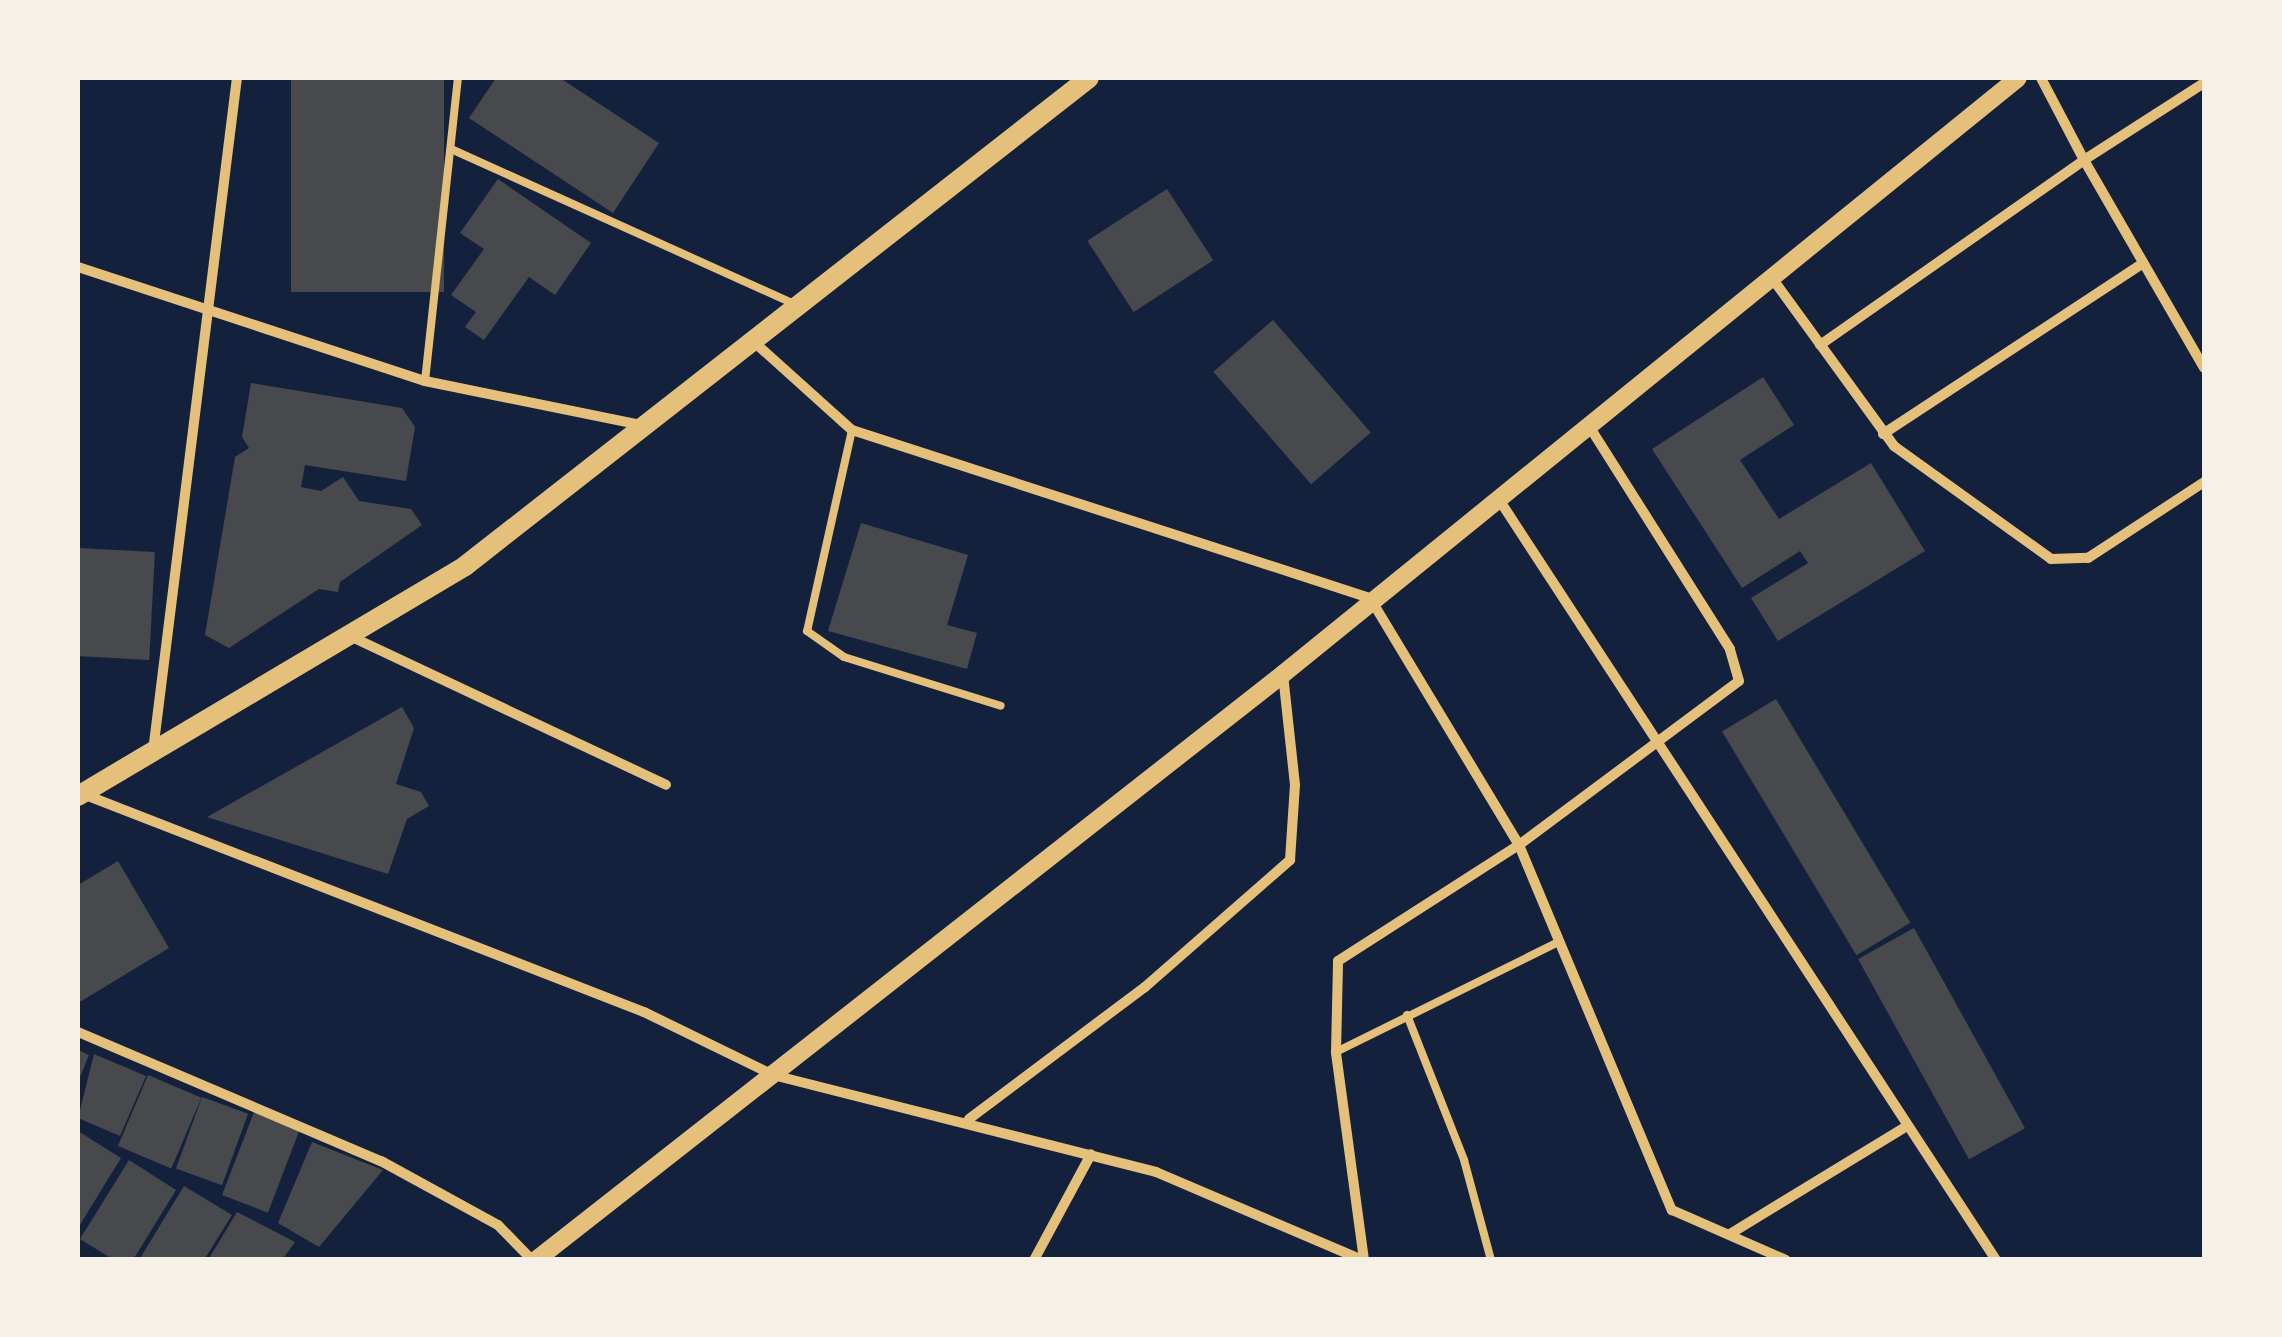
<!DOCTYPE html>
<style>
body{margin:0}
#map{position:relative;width:2282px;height:1337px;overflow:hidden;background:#14213d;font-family:"Golos Text",sans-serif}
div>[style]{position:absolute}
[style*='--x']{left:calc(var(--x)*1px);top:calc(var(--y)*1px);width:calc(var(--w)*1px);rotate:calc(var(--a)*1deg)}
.building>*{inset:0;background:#48494c;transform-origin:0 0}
.service>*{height:8px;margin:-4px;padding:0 4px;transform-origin:4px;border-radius:4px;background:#e5c07b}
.minor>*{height:10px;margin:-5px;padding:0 5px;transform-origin:5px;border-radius:5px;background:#e5c07b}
.tertiary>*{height:18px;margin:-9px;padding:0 9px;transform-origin:9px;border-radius:9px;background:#e5c07b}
.secondary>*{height:20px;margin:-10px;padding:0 10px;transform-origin:10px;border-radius:10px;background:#e5c07b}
span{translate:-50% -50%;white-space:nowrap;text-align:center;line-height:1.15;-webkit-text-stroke:10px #f6f1e7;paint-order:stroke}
.frame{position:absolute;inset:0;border:80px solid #f6f1e7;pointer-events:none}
</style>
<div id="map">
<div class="building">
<div style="left:291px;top:78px;width:153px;height:214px"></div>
<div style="clip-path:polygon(496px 78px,560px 78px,659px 143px,613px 213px,469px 118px)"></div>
<div style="clip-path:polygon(498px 179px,591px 243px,555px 295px,529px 277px,484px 340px,465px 327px,476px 312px,451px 295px,484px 249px,460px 233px)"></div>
<div style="left:1167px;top:189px;width:85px;height:95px;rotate:57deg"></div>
<div style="left:1273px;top:320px;width:149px;height:79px;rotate:49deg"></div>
<div style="clip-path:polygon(1763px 377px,1794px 425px,1740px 460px,1779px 519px,1871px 463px,1925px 551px,1778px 641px,1751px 598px,1808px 563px,1800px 551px,1742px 588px,1652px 449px)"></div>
<div style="clip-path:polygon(251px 383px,402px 408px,415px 427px,406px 481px,305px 465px,301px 487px,321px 491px,343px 477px,359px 501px,411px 509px,422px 525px,340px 582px,338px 592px,319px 589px,229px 648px,205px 635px,235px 457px,249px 448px,242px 437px)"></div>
<div style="clip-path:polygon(861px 523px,968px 555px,947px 625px,977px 633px,967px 669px,828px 631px)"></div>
<div style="left:78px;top:548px;width:77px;height:108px;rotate:3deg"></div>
<div style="left:1776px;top:699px;width:261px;height:63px;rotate:59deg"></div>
<div style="clip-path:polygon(402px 707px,414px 728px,396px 784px,421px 792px,429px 806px,407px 819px,388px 874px,207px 817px)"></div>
<div style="clip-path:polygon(118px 861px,169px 948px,78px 1003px,78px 885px)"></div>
<div style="left:1914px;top:928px;width:229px;height:64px;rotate:61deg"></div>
<div style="clip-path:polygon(78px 1050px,89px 1055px,78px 1082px)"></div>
<div style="clip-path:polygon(94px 1054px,146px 1076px,120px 1136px,78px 1118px)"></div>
<div style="left:148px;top:1075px;width:58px;height:77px;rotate:23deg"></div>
<div style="left:202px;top:1097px;width:49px;height:76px;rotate:20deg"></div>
<div style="left:254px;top:1112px;width:49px;height:89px;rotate:21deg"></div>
<div style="clip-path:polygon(78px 1131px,121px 1158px,78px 1228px)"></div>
<div style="clip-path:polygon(312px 1142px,383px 1170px,319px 1247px,278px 1223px)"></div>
<div style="clip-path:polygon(129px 1160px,176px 1190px,133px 1260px,114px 1260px,80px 1239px)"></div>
<div style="clip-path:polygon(184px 1186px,232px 1215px,204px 1260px,139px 1260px)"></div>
<div style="clip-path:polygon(237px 1212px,295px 1242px,282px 1260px,208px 1260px)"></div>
</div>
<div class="service">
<div style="--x:451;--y:149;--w:380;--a:24.3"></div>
<div style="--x:425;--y:381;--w:305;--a:-83.8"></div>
<div style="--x:852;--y:430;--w:206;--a:102.6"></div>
<div style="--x:807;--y:631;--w:45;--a:35.1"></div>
<div style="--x:844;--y:657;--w:164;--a:17.3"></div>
<div style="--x:1407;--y:1015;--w:156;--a:68.5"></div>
<div style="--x:1464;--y:1160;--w:104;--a:74.9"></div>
<div style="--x:1336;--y:1052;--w:249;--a:-26.3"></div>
</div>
<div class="minor">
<div style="--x:2041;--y:78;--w:93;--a:62.3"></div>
<div style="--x:2084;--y:160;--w:143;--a:-32.7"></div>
<div style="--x:78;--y:267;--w:365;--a:18.2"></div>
<div style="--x:425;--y:381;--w:220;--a:11.5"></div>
<div style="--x:1772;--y:278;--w:208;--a:54"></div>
<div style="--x:1894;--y:446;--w:193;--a:35.7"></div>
<div style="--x:2051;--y:559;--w:37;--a:-2"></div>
<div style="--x:2088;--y:558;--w:139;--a:-33.2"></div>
<div style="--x:753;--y:341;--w:133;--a:42"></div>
<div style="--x:852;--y:430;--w:545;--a:17.97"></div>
<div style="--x:1370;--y:598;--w:288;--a:58.9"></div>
<div style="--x:1519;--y:845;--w:396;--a:67.3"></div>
<div style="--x:1672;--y:1210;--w:124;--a:23.7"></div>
<div style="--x:1820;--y:345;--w:322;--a:-35"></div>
<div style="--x:2084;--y:160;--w:240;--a:60"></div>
<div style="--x:1883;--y:434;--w:306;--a:-33.3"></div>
<div style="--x:1498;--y:498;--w:910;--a:56.83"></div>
<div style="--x:352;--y:637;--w:347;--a:25.2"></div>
<div style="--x:153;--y:751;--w:678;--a:-82.89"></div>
<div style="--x:83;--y:794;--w:602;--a:21.24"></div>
<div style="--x:644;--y:1012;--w:144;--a:26"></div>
<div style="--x:773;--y:1075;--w:395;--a:14.2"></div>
<div style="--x:1156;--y:1172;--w:224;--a:23.1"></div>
<div style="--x:78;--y:1032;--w:329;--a:23.1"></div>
<div style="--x:381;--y:1161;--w:133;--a:28.7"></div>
<div style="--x:498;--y:1225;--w:49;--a:45.8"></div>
<div style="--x:969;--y:1119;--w:220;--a:-36.9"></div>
<div style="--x:1145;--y:987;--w:193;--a:-41.2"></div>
<div style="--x:1290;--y:860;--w:75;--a:-86.2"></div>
<div style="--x:1295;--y:785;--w:111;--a:-96.2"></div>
<div style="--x:1730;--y:1234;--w:205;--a:-31.4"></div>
<div style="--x:1034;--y:1260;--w:120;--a:-61.7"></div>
<div style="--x:1364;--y:1260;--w:210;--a:-97.7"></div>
<div style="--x:1336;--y:1052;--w:91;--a:-88.7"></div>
<div style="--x:1338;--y:961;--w:215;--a:-32.7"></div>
<div style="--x:1519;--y:845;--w:274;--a:-36.7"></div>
<div style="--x:1739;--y:681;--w:33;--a:-106"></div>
<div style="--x:1730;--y:649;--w:264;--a:-122.3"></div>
</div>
<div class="tertiary">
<div style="--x:536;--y:1260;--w:949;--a:-38.11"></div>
<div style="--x:1283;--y:674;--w:946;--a:-39.04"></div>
</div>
<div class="secondary">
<div style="--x:78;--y:796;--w:450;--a:-30.7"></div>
<div style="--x:465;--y:566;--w:792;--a:-38.03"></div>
</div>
<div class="frame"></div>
</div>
